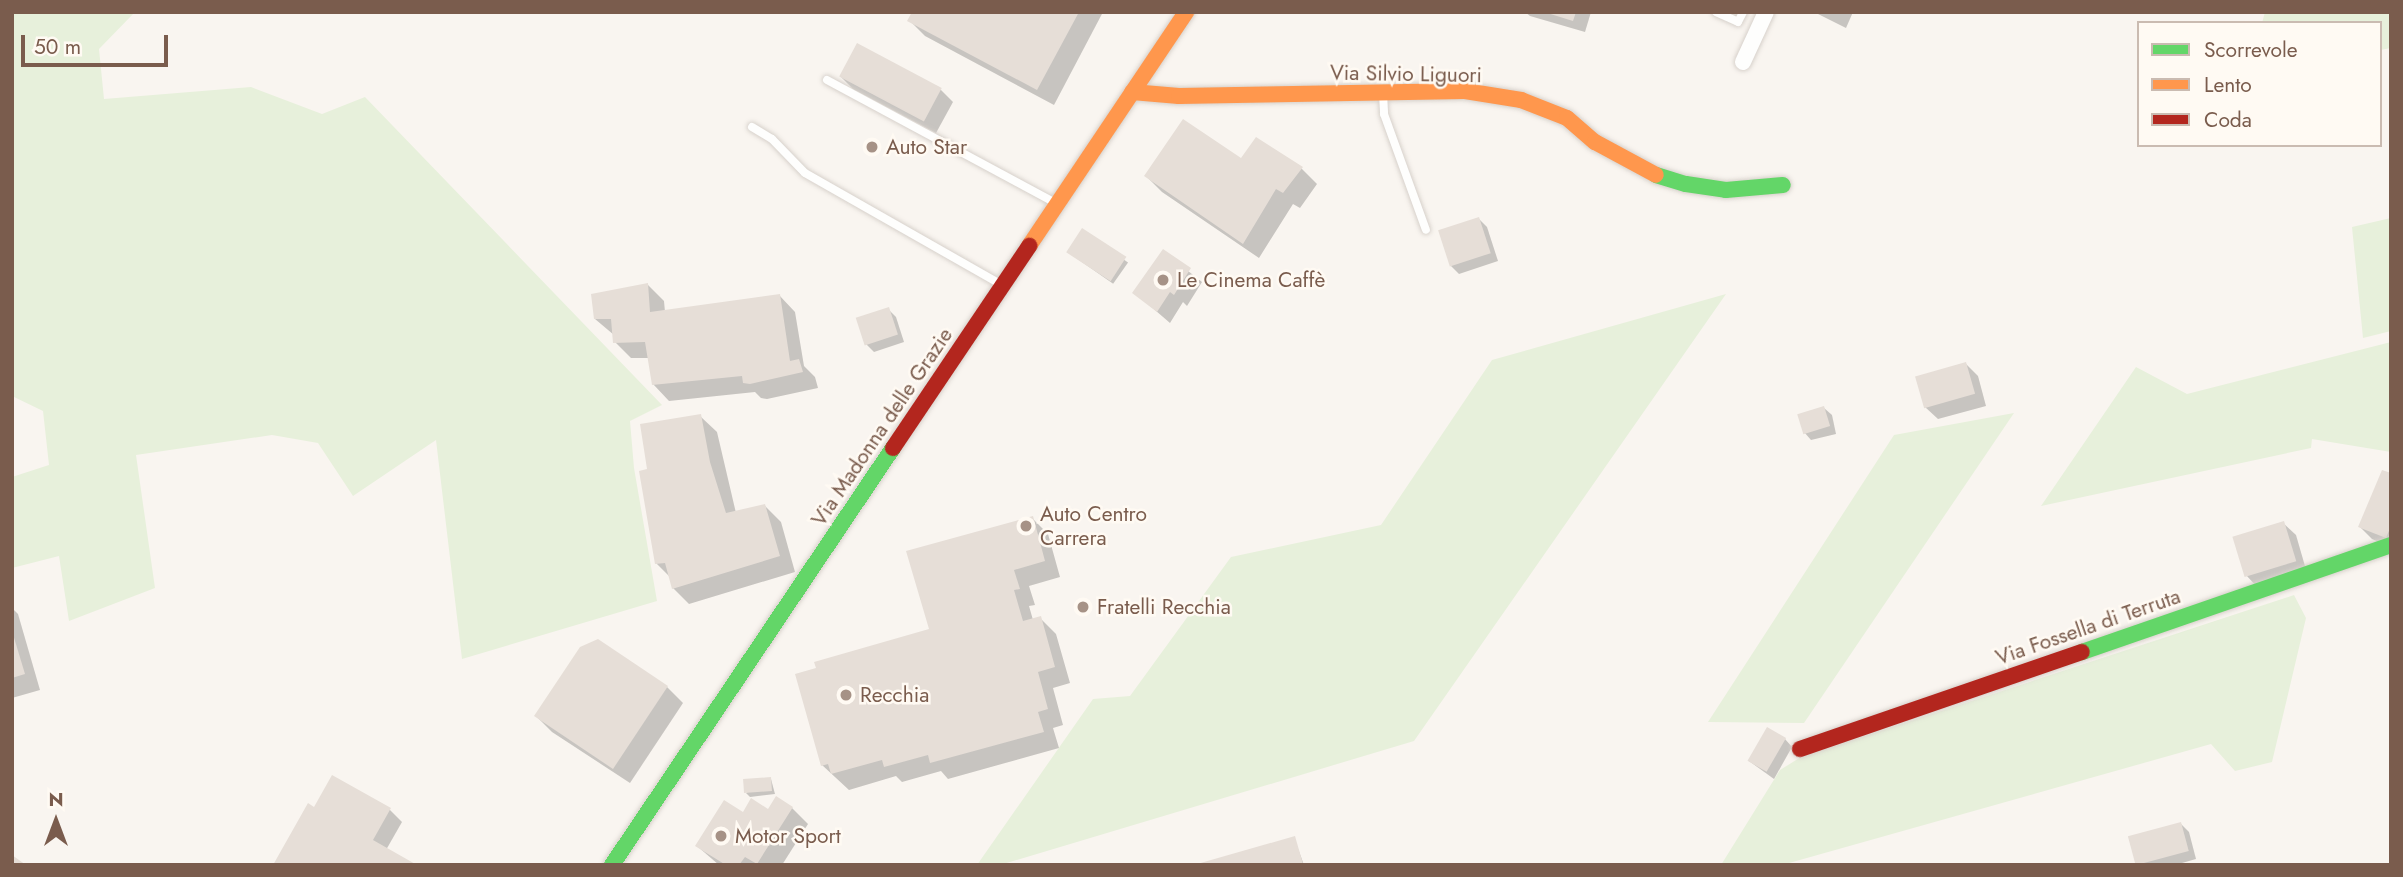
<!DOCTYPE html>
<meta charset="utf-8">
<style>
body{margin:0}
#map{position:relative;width:2403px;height:877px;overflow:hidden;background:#f9f5f0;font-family:Jost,sans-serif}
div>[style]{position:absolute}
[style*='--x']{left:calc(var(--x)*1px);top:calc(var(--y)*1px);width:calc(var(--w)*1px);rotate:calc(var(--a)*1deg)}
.green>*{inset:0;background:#e7f0db}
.shadow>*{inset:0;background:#0003;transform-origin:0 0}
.building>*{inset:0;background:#e6ded7;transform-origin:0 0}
.roads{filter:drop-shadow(0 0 2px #d7d1cb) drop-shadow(0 0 2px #d7d1cb)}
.lane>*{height:8px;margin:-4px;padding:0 4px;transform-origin:4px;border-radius:4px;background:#fefefd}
.street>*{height:16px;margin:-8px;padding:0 8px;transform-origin:8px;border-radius:8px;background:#fefefd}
.fast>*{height:16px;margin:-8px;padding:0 8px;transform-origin:8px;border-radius:8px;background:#63d668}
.slow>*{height:16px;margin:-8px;padding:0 8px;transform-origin:8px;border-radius:8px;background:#ff974d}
.jam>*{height:16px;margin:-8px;padding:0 8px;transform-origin:8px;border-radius:8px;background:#b3261e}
.dots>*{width:19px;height:19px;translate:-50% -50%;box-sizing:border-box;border:4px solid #fffaf3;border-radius:50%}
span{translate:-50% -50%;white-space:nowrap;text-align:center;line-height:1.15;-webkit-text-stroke:5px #fffaf3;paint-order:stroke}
.street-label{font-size:21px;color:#7a5c4d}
.poi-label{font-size:21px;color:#7a5c4d}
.left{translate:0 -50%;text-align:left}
.frame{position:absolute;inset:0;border:14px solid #7a5c4d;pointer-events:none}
.legend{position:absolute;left:2137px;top:21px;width:245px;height:126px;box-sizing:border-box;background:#fffaf3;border:2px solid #cabbb1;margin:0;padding:9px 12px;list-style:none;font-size:21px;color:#7a5c4d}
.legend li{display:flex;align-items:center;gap:14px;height:35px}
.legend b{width:35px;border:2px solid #cabbb1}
.north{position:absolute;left:21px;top:786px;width:70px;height:70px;-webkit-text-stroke:5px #fffaf3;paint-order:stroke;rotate:0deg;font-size:19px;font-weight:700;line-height:28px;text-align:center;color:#7a5c4d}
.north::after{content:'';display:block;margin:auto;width:24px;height:32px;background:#7a5c4d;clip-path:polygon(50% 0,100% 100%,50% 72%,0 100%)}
.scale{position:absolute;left:21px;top:35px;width:147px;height:32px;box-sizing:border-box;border:4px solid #7a5c4d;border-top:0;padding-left:9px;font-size:21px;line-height:24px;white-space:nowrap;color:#7a5c4d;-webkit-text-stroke:5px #fffaf3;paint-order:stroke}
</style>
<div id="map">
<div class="green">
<div style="clip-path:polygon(12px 12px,135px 12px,99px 49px,104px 99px,251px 87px,322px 114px,365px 97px,662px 405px,630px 421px,634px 468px,657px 601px,462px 659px,436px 440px,353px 496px,318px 443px,272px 435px,136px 455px,155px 588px,69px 621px,59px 556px,12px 568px,12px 477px,49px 465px,43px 411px,12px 396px)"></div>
<div style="clip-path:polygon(2265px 12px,2391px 12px,2391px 48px,2380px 50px,2380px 23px,2262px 23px)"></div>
<div style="clip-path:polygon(2391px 218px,2391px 331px,2363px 338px,2352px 227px)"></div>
<div style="clip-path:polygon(1726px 294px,1414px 741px,1000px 865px,977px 865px,1093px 699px,1130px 696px,1231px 557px,1381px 525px,1492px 360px)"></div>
<div style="clip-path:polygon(2391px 342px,2391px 452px,2312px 439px,2311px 448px,2041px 506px,2136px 367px,2187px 394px)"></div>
<div style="clip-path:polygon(2014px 413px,1804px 723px,1708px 722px,1894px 435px)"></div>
<div style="clip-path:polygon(2294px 595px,2306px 618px,2272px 762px,2235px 771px,2211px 744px,1782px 865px,1721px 865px,1780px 770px,1801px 757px)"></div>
</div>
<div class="shadow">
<div style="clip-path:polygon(914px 12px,1103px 12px,1054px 105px,925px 36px,909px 20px)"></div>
<div style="clip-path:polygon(1525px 12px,1591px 12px,1585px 32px,1530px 16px)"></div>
<div style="clip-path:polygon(1814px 12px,1853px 12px,1846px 28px)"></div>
<div style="clip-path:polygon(841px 77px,941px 90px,953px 102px,936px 133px,853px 89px)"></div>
<div style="clip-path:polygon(1242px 160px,1301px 168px,1317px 184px,1300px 208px,1293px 204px,1259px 258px,1162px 192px,1146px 176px)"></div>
<div style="clip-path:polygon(1479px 219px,1487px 227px,1498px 261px,1459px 274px,1451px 266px)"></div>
<div style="left:1083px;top:231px;width:55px;height:26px;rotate:35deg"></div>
<div style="clip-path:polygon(1164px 252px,1202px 282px,1187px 306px,1183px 302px,1170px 323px,1134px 292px)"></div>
<div style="clip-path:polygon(648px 285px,664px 301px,665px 312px,779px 295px,795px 312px,804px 366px,815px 377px,818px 388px,767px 399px,761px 398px,755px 392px,669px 401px,653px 384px,649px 358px,631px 358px,615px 342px,614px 335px,595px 319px)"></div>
<div style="clip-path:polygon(888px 309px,896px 317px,904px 342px,874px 352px,866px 344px)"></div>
<div style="clip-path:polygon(1966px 364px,1978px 376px,1986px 406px,1938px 419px,1925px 407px)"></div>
<div style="clip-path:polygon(1824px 408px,1832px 415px,1836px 434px,1811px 440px,1804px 432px)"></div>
<div style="clip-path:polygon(700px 416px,717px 432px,736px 513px,765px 506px,781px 522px,795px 572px,689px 604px,673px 588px,670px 577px,656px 563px,649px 471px)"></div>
<div style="clip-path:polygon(2391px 475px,2391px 547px,2372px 539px,2360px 527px)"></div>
<div style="clip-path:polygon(1032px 518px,1048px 534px,1060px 577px,1029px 586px,1035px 605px,1029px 606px,1033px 620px,1040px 618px,1056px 634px,1070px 683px,1053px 688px,1063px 725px,1053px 728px,1059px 748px,948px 779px,941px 771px,902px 782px,896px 776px,849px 790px,822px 765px,931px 631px)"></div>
<div style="clip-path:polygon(2283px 523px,2296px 535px,2307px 573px,2258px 588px,2246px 575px,2235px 538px)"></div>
<div style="clip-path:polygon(12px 608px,18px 614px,40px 690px,12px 698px)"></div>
<div style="clip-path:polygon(598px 641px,667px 687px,683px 703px,630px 783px,552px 732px,536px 716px)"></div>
<div style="clip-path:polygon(1785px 739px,1792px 747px,1774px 779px,1749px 761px)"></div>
<div style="clip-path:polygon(771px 779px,775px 794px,750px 797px,746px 793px)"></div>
<div style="clip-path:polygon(792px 808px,808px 824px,782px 865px,719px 865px,697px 846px,743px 814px)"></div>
<div style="clip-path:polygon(315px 809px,390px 810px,402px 822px,386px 850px)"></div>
<div style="clip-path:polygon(2181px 824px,2189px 832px,2196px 859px,2175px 865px,2137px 865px,2130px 838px)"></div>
<div style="clip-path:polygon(1294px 838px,1304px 865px,1200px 865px)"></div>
</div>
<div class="building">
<div style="clip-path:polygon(912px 12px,1079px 12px,1037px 90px,907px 21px)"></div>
<div style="clip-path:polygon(1544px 12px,1576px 12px,1573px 21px)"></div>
<div style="left:857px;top:43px;width:96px;height:38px;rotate:28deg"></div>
<div style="clip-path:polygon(1183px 119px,1241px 158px,1256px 137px,1303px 167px,1283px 193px,1276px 189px,1243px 244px,1144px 176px)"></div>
<div style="left:1479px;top:217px;width:38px;height:43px;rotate:72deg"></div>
<div style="left:1082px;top:228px;width:53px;height:29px;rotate:33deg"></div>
<div style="clip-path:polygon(1163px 249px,1191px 268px,1174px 295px,1170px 292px,1157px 312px,1132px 293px)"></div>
<div style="clip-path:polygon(648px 283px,650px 312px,780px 294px,790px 361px,799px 359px,803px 372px,750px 384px,743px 383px,742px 376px,652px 385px,645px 342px,613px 343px,611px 319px,594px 319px,591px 294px)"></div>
<div style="left:889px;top:307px;width:29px;height:35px;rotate:72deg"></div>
<div style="left:1966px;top:362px;width:33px;height:53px;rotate:74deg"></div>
<div style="left:1824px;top:406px;width:21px;height:28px;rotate:73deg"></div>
<div style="clip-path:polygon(701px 414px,710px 462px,726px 513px,765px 504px,780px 556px,672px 589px,665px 563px,655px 564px,639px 471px,647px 469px,640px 424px)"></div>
<div style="clip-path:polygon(2382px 470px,2391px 473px,2391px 526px,2386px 538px,2358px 527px)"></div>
<div style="clip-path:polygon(1033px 516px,1045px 561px,1014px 570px,1020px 589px,1014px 590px,1023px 621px,1041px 616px,1055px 667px,1038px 672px,1048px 709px,1038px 712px,1044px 732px,930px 763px,928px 755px,884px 767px,882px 760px,831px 774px,828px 764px,821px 766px,795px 674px,816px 668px,814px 662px,929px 629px,906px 551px)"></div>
<div style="left:2284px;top:521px;width:42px;height:54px;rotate:73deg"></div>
<div style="clip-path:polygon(12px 631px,25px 674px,12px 678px)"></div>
<div style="clip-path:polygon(598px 639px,668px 686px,613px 769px,534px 716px,580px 647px)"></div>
<div style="left:1767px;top:727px;width:22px;height:39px;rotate:30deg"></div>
<div style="clip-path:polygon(332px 775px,391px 808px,373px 840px,417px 865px,273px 865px,308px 803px,314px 807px)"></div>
<div style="left:771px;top:777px;width:14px;height:28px;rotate:86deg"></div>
<div style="clip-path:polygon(776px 796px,793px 807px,757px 864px,745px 857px,739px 865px,726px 865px,695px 846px,724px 800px,743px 812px,751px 798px,768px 809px)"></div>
<div style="left:2181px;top:822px;width:30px;height:55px;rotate:75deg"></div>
<div style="clip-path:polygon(1295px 836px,1303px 864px,1197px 865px,1197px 864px)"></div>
<div style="clip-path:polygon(12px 855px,26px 865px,12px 865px)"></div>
</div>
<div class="roads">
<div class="lane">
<div style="--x:1716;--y:12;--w:24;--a:24"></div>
<div style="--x:1738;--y:22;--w:11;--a:-63"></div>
<div style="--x:827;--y:80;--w:258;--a:28.3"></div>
<div style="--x:1383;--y:93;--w:21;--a:87"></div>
<div style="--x:1384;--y:114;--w:123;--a:70.1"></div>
<div style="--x:752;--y:127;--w:23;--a:31"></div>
<div style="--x:772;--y:139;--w:47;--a:45.9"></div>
<div style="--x:805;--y:173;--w:223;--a:29.6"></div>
</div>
<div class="street">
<div style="--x:1743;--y:62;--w:55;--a:-65.3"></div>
</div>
<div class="fast">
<div style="--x:1656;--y:175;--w:31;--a:17"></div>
<div style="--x:1686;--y:184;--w:40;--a:8.5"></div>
<div style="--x:1726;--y:190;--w:57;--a:-5"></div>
<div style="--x:2082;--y:652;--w:327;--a:-19.1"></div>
<div style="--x:612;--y:865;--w:503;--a:-56.03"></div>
</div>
<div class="slow">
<div style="--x:1132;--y:92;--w:47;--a:4.9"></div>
<div style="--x:1179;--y:96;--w:286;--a:-1"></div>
<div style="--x:1465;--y:91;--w:57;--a:9.1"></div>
<div style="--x:1521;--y:100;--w:49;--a:21.4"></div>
<div style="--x:1567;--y:118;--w:37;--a:41"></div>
<div style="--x:1595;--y:142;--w:69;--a:28.4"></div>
<div style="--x:1029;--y:246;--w:282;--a:-56.1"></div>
</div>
<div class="jam">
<div style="--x:893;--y:448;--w:244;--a:-56"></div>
<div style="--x:1800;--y:749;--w:298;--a:-19"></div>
</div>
</div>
<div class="dots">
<div style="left:872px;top:147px;background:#a69286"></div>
<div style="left:1163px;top:280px;background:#a69286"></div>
<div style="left:1026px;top:526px;background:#a69286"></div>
<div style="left:1083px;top:607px;background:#a69286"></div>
<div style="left:846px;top:695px;background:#a69286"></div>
<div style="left:721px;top:836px;background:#a69286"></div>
</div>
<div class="street-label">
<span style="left:1406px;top:74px;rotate:1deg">Via Silvio Liguori</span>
<span style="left:882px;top:427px;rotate:-56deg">Via Madonna delle Grazie</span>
<span style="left:2088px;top:627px;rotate:-19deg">Via Fossella di Terruta</span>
</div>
<div class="poi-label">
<span class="left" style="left:886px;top:147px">Auto Star</span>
<span class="left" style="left:1177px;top:280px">Le Cinema Caffè</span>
<span class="left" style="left:1040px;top:526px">Auto Centro<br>Carrera</span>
<span class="left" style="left:1097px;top:607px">Fratelli Recchia</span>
<span class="left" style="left:860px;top:695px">Recchia</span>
<span class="left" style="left:735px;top:836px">Motor Sport</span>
</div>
<div class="frame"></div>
<ul class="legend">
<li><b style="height:9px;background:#63d668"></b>Scorrevole</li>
<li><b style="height:9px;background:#ff974d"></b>Lento</li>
<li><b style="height:9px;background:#b3261e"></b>Coda</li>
</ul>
<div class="north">N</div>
<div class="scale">50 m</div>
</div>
